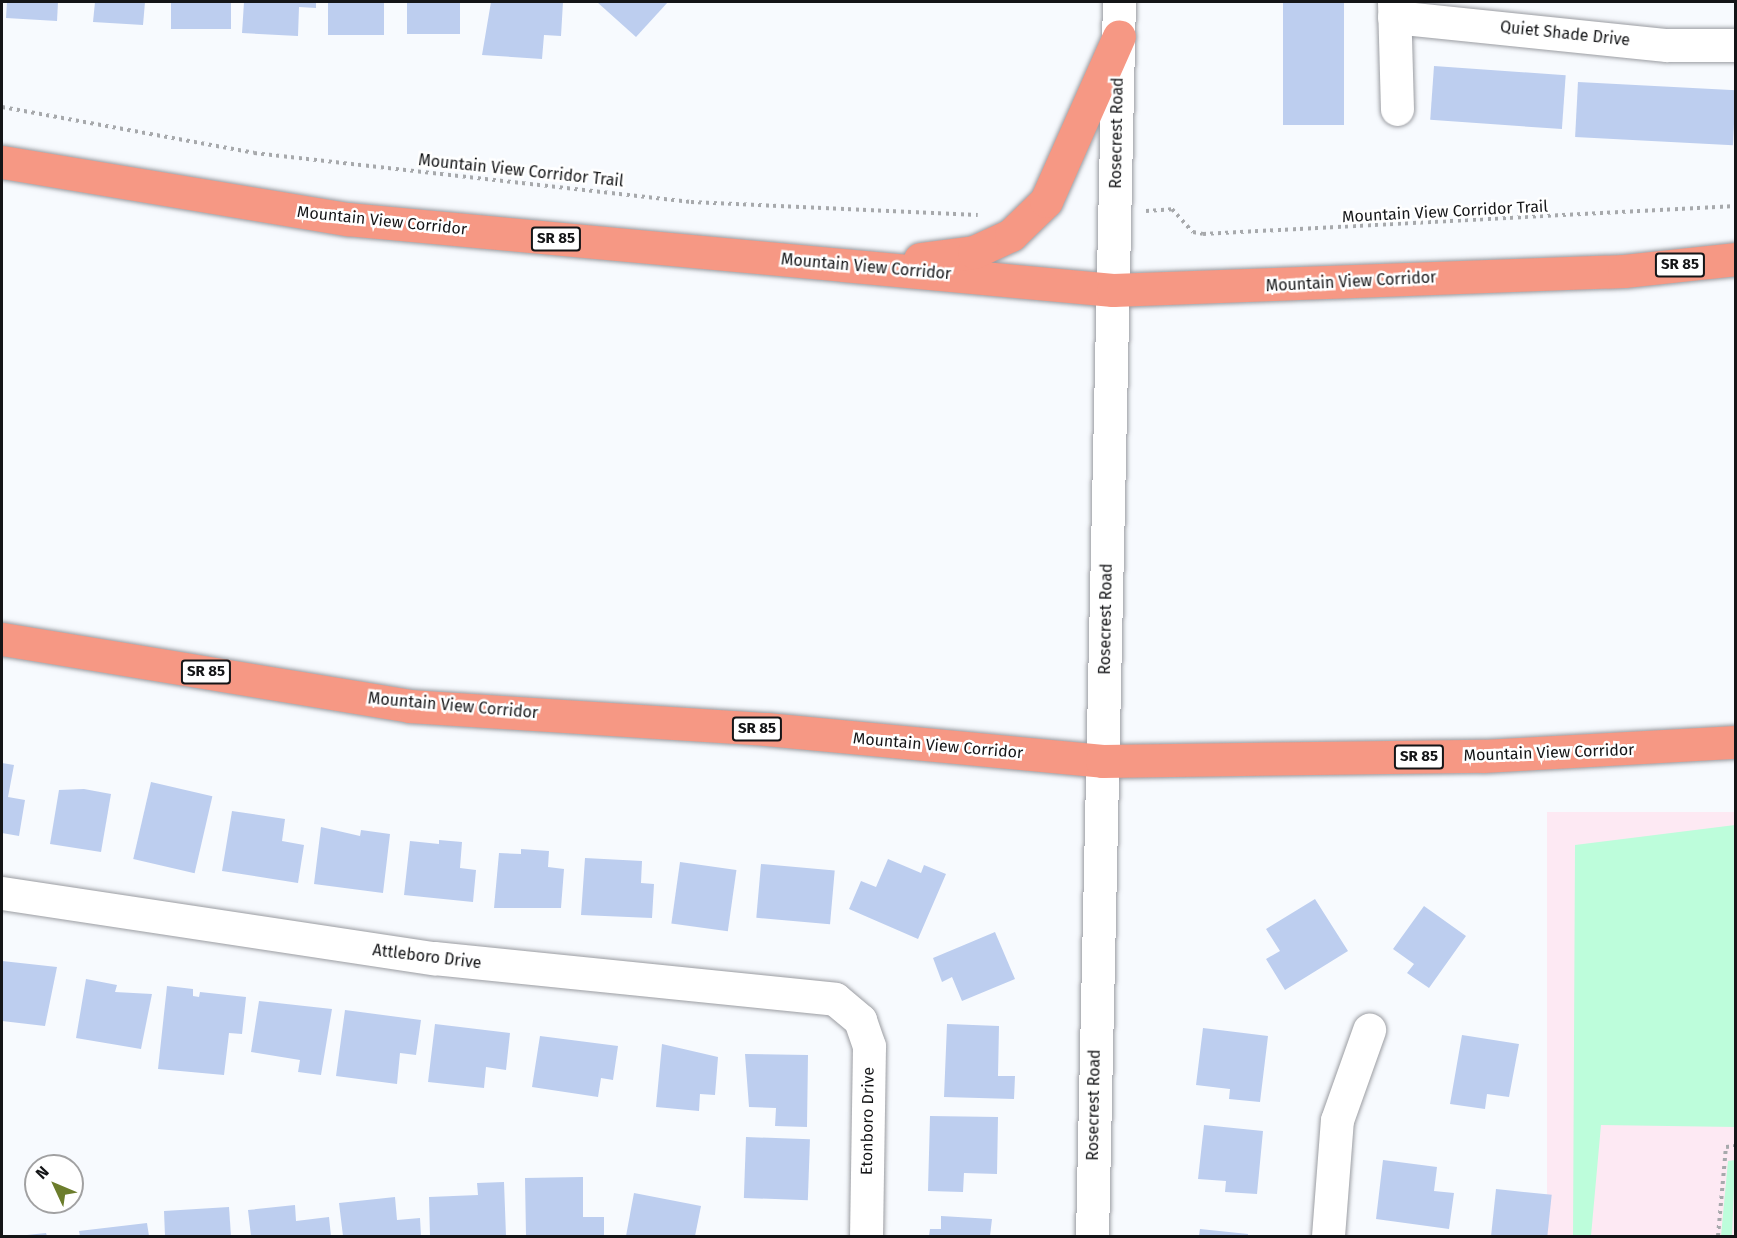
<!DOCTYPE html>
<style>
body{margin:0}
#map{position:relative;width:1737px;height:1238px;overflow:hidden;background:#f7fafe;font-family:"Fira Sans",sans-serif}
div>[style]{position:absolute}
[style*='--x']{left:calc(var(--x)*1px);top:calc(var(--y)*1px);width:calc(var(--w)*1px);rotate:calc(var(--a)*1deg)}
.education>*{inset:0;background:#fde9f3;transform-origin:0 0}
.green>*{inset:0;background:#bdfddb}
.building>*{inset:0;background:#bdceef;transform-origin:0 0}
.path>*{height:4px;margin-top:-2px;transform-origin:0;background:repeating-linear-gradient(90deg,#a7a9ac 0 3px,transparent 0 7.5px)}
.roads{filter:drop-shadow(0 0 2px #9b9da2) drop-shadow(0 0 2px #9b9da2)}
.street>*{height:33px;margin:-16.5px;padding:0 16.5px;transform-origin:16.5px;border-radius:16.5px;background:#fff}
.secondary>*{height:33px;margin:-16.5px;padding:0 16.5px;transform-origin:16.5px;border-radius:16.5px;background:#fff}
.highway>*{height:33px;margin:-16.5px;padding:0 16.5px;transform-origin:16.5px;border-radius:16.5px;background:#f69884}
span{translate:-50% -50%;white-space:nowrap;text-align:center;line-height:1.15;-webkit-text-stroke:5px #fff;paint-order:stroke}
.shield-label span{padding:2px 4px;background:#fff;border:2px solid;border-radius:4px;-webkit-text-stroke-width:0}
.shield-label{font-size:15px;color:#141517;font-weight:700}
.street-label{font-size:16px;color:#141517}
.frame{position:absolute;inset:0;border:3px solid #141517;pointer-events:none}
.north{position:absolute;left:24px;top:1154px;width:60px;height:60px;box-sizing:border-box;background:#fff;border:2px solid #a1a1a2;border-radius:50%;rotate:314deg;font-size:16px;font-weight:700;line-height:24px;text-align:center;color:#141517}
.north::after{content:'';display:block;margin:auto;width:21px;height:27px;background:#6c7d2c;clip-path:polygon(50% 0,100% 100%,50% 72%,0 100%)}
</style>
<div id="map">
<div class="education">
<div style="left:1735px;top:812px;width:424px;height:188px;rotate:90deg"></div>
</div>
<div class="green">
<div style="clip-path:polygon(1735px 825px,1735px 1127px,1601px 1125px,1591px 1236px,1573px 1236px,1575px 845px)"></div>
<div style="clip-path:polygon(1735px 1160px,1732px 1236px,1721px 1236px,1728px 1161px)"></div>
</div>
<div class="building">
<div style="clip-path:polygon(7px 2px,58px 2px,57px 21px,6px 18px)"></div>
<div style="clip-path:polygon(95px 2px,145px 2px,143px 25px,93px 22px)"></div>
<div style="left:171px;top:2px;width:60px;height:27px"></div>
<div style="clip-path:polygon(244px 2px,316px 2px,316px 8px,299px 7px,298px 36px,242px 33px)"></div>
<div style="left:328px;top:2px;width:56px;height:33px"></div>
<div style="left:407px;top:2px;width:53px;height:32px"></div>
<div style="clip-path:polygon(491px 2px,563px 2px,561px 36px,544px 35px,542px 59px,482px 55px)"></div>
<div style="clip-path:polygon(597px 2px,668px 2px,636px 37px)"></div>
<div style="left:1283px;top:2px;width:61px;height:123px"></div>
<div style="left:1434px;top:66px;width:132px;height:54px;rotate:4deg"></div>
<div style="left:1578px;top:82px;width:158px;height:55px;rotate:3deg"></div>
<div style="clip-path:polygon(2px 763px,14px 765px,8px 797px,25px 800px,19px 836px,2px 833px)"></div>
<div style="left:151px;top:782px;width:63px;height:79px;rotate:13deg"></div>
<div style="clip-path:polygon(84px 789px,111px 794px,101px 852px,50px 844px,59px 790px)"></div>
<div style="clip-path:polygon(232px 811px,285px 819px,282px 841px,304px 845px,298px 883px,222px 871px)"></div>
<div style="clip-path:polygon(321px 827px,360px 836px,361px 830px,390px 834px,383px 893px,314px 884px)"></div>
<div style="clip-path:polygon(439px 840px,462px 842px,460px 868px,476px 870px,473px 902px,404px 895px,410px 841px,439px 844px)"></div>
<div style="clip-path:polygon(521px 849px,549px 851px,548px 867px,564px 869px,561px 908px,494px 908px,499px 853px,521px 854px)"></div>
<div style="clip-path:polygon(585px 858px,642px 861px,641px 883px,654px 884px,652px 918px,581px 915px)"></div>
<div style="clip-path:polygon(888px 859px,921px 873px,924px 865px,946px 874px,918px 939px,849px 909px,861px 881px,876px 887px)"></div>
<div style="left:680px;top:862px;width:57px;height:62px;rotate:8deg"></div>
<div style="left:761px;top:864px;width:74px;height:54px;rotate:5deg"></div>
<div style="clip-path:polygon(1315px 899px,1348px 951px,1285px 990px,1266px 959px,1280px 951px,1266px 929px)"></div>
<div style="clip-path:polygon(1424px 906px,1466px 936px,1429px 988px,1407px 973px,1414px 964px,1393px 949px)"></div>
<div style="clip-path:polygon(995px 932px,1015px 979px,962px 1001px,952px 977px,942px 982px,933px 958px)"></div>
<div style="clip-path:polygon(2px 961px,57px 967px,45px 1026px,2px 1021px)"></div>
<div style="clip-path:polygon(86px 979px,117px 985px,115px 992px,152px 994px,141px 1049px,76px 1038px)"></div>
<div style="clip-path:polygon(167px 986px,193px 989px,193px 996px,199px 997px,200px 992px,246px 997px,242px 1034px,229px 1033px,224px 1075px,158px 1069px)"></div>
<div style="clip-path:polygon(259px 1001px,332px 1009px,321px 1075px,298px 1072px,300px 1060px,251px 1052px)"></div>
<div style="clip-path:polygon(345px 1010px,421px 1020px,416px 1055px,400px 1053px,397px 1084px,336px 1076px)"></div>
<div style="clip-path:polygon(435px 1024px,510px 1033px,506px 1070px,486px 1067px,484px 1088px,428px 1082px)"></div>
<div style="clip-path:polygon(947px 1024px,999px 1026px,998px 1076px,1015px 1076px,1014px 1099px,944px 1097px)"></div>
<div style="clip-path:polygon(1203px 1028px,1268px 1036px,1260px 1102px,1229px 1099px,1230px 1089px,1196px 1085px)"></div>
<div style="clip-path:polygon(1462px 1035px,1519px 1044px,1509px 1097px,1487px 1094px,1485px 1109px,1450px 1104px)"></div>
<div style="clip-path:polygon(540px 1036px,618px 1046px,613px 1080px,601px 1078px,598px 1097px,532px 1087px)"></div>
<div style="clip-path:polygon(662px 1044px,718px 1057px,715px 1095px,700px 1094px,699px 1111px,656px 1107px)"></div>
<div style="clip-path:polygon(745px 1054px,808px 1055px,807px 1127px,775px 1126px,776px 1108px,749px 1107px)"></div>
<div style="clip-path:polygon(930px 1116px,998px 1117px,997px 1174px,964px 1173px,963px 1192px,928px 1191px)"></div>
<div style="clip-path:polygon(1204px 1125px,1263px 1131px,1257px 1194px,1225px 1192px,1226px 1181px,1198px 1179px)"></div>
<div style="left:746px;top:1137px;width:64px;height:61px;rotate:2deg"></div>
<div style="clip-path:polygon(1383px 1160px,1437px 1167px,1434px 1191px,1454px 1193px,1449px 1229px,1376px 1219px)"></div>
<div style="clip-path:polygon(583px 1177px,583px 1217px,604px 1217px,604px 1236px,526px 1236px,525px 1178px)"></div>
<div style="clip-path:polygon(504px 1182px,506px 1236px,430px 1236px,429px 1197px,478px 1195px,477px 1183px)"></div>
<div style="left:1496px;top:1189px;width:56px;height:47px;rotate:6deg"></div>
<div style="clip-path:polygon(634px 1193px,701px 1206px,695px 1236px,626px 1236px)"></div>
<div style="clip-path:polygon(395px 1197px,397px 1220px,420px 1218px,421px 1236px,343px 1236px,339px 1203px)"></div>
<div style="clip-path:polygon(295px 1205px,296px 1221px,329px 1217px,331px 1236px,251px 1236px,248px 1210px)"></div>
<div style="clip-path:polygon(229px 1207px,231px 1236px,165px 1236px,164px 1211px)"></div>
<div style="clip-path:polygon(941px 1216px,992px 1219px,990px 1236px,929px 1236px,930px 1229px,941px 1229px)"></div>
<div style="clip-path:polygon(147px 1223px,149px 1236px,80px 1236px,79px 1231px)"></div>
<div style="clip-path:polygon(1200px 1229px,1248px 1234px,1248px 1236px,1199px 1236px)"></div>
<div style="clip-path:polygon(46px 1233px,47px 1236px,27px 1236px,27px 1235px)"></div>
</div>
<div class="path">
<div style="--x:2;--y:107;--w:256;--a:10.3"></div>
<div style="--x:254;--y:153;--w:440;--a:6.4"></div>
<div style="--x:691;--y:202;--w:287;--a:2.6"></div>
<div style="--x:1146;--y:211;--w:26;--a:-4"></div>
<div style="--x:1172;--y:209;--w:31;--a:48"></div>
<div style="--x:1193;--y:232;--w:10;--a:11"></div>
<div style="--x:1203;--y:234;--w:534;--a:-3.01"></div>
<div style="--x:1718;--y:1236;--w:89;--a:-84.9"></div>
<div style="--x:1726;--y:1147;--w:10;--a:-6"></div>
</div>
<div class="roads">
<div class="street">
<div style="--x:1394;--y:2;--w:107;--a:88.4"></div>
<div style="--x:1394;--y:17;--w:274;--a:5.9"></div>
<div style="--x:1667;--y:45;--w:69;--a:0"></div>
<div style="--x:2;--y:893;--w:437;--a:8.6"></div>
<div style="--x:434;--y:958;--w:403;--a:5.8"></div>
<div style="--x:835;--y:999;--w:33;--a:40"></div>
<div style="--x:860;--y:1020;--w:28;--a:71"></div>
<div style="--x:869;--y:1046;--w:190;--a:90.9"></div>
<div style="--x:1328;--y:1236;--w:116;--a:-85.6"></div>
<div style="--x:1337;--y:1120;--w:96;--a:-70.4"></div>
</div>
<div class="secondary">
<div style="--x:1092;--y:1236;--w:1234;--a:-88.75"></div>
</div>
<div class="highway">
<div style="--x:2;--y:162;--w:350;--a:9.4"></div>
<div style="--x:347;--y:219;--w:769;--a:5.3"></div>
<div style="--x:1113;--y:290;--w:511;--a:-2.13"></div>
<div style="--x:1624;--y:271;--w:113;--a:-6.1"></div>
<div style="--x:920;--y:259;--w:54;--a:-7.4"></div>
<div style="--x:974;--y:252;--w:41;--a:-24.7"></div>
<div style="--x:1011;--y:235;--w:49;--a:-44.2"></div>
<div style="--x:1046;--y:201;--w:180;--a:-66.1"></div>
<div style="--x:2;--y:639;--w:413;--a:9.3"></div>
<div style="--x:410;--y:706;--w:357;--a:3.7"></div>
<div style="--x:766;--y:729;--w:338;--a:5.4"></div>
<div style="--x:1102;--y:761;--w:381;--a:-0.8"></div>
<div style="--x:1483;--y:756;--w:253;--a:-3.2"></div>
</div>
</div>
<div class="shield-label">
<span style="left:556px;top:239px">SR 85</span>
<span style="left:1680px;top:265px">SR 85</span>
<span style="left:206px;top:672px">SR 85</span>
<span style="left:757px;top:729px">SR 85</span>
<span style="left:1419px;top:757px">SR 85</span>
</div>
<div class="street-label">
<span style="left:1565px;top:34px;rotate:6deg">Quiet Shade Drive</span>
<span style="left:1117px;top:133px;rotate:-89deg">Rosecrest Road</span>
<span style="left:521px;top:171px;rotate:6deg">Mountain View Corridor Trail</span>
<span style="left:1445px;top:212px;rotate:-3deg">Mountain View Corridor Trail</span>
<span style="left:382px;top:221px;rotate:6deg">Mountain View Corridor</span>
<span style="left:866px;top:267px;rotate:5deg">Mountain View Corridor</span>
<span style="left:1351px;top:282px;rotate:-3deg">Mountain View Corridor</span>
<span style="left:1106px;top:619px;rotate:-89deg">Rosecrest Road</span>
<span style="left:453px;top:706px;rotate:5deg">Mountain View Corridor</span>
<span style="left:938px;top:746px;rotate:5deg">Mountain View Corridor</span>
<span style="left:1549px;top:753px;rotate:-2deg">Mountain View Corridor</span>
<span style="left:427px;top:957px;rotate:7deg">Attleboro Drive</span>
<span style="left:1094px;top:1105px;rotate:-89deg">Rosecrest Road</span>
<span style="left:868px;top:1121px;rotate:-89deg">Etonboro Drive</span>
</div>
<div class="frame"></div>
<div class="north">N</div>
</div>
